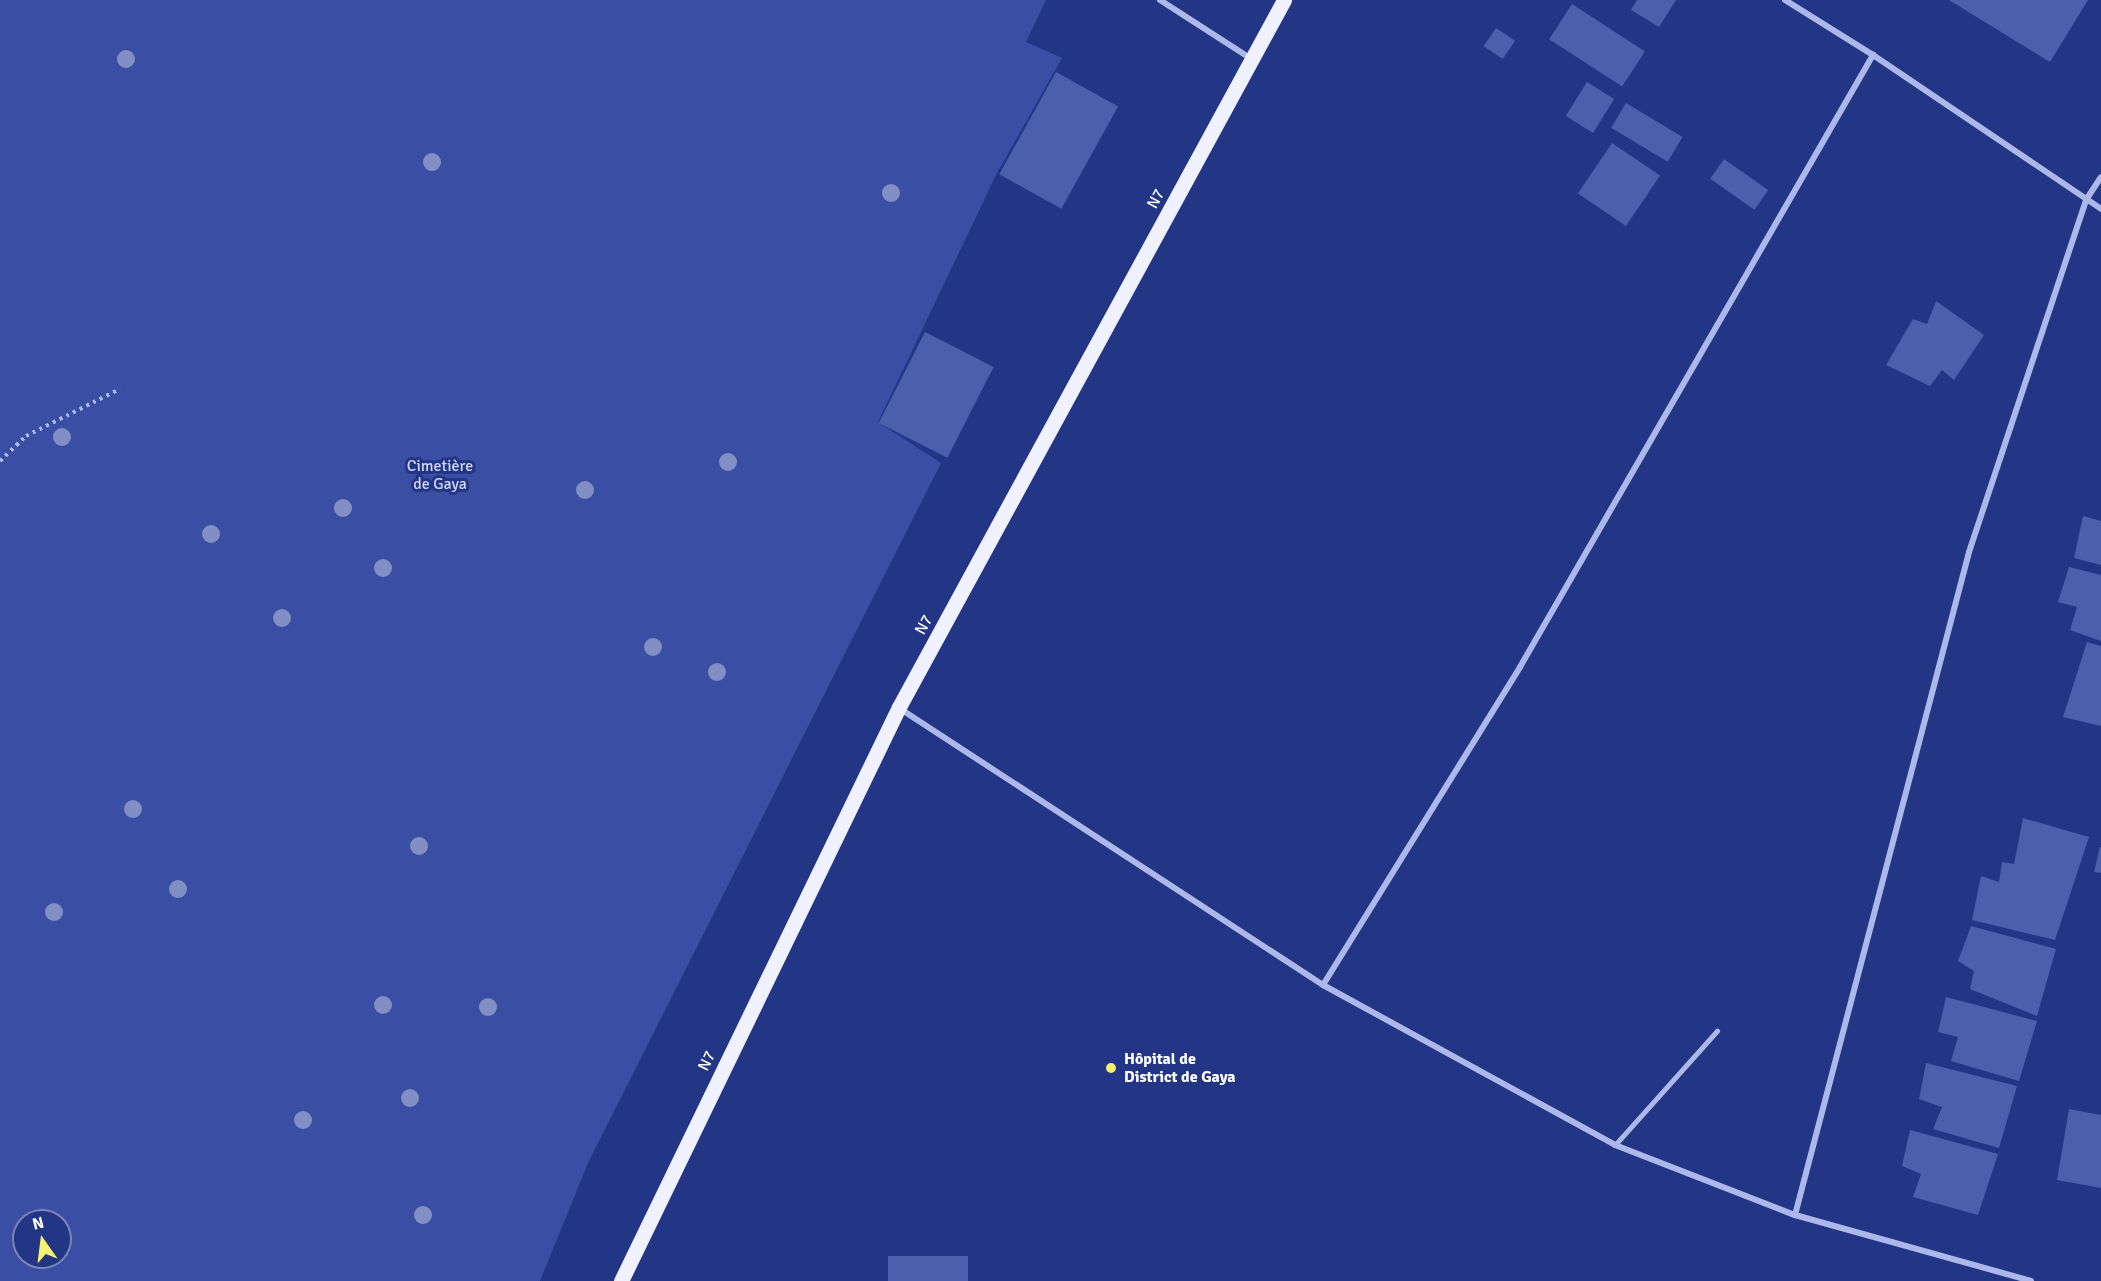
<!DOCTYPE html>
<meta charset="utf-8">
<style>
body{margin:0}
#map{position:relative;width:2101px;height:1281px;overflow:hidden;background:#233585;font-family:Signika,sans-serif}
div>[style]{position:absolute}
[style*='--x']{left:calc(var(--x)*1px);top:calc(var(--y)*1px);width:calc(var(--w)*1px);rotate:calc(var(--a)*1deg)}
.green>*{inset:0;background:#3a4fa4}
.building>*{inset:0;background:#4b5fad;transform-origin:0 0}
.path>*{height:4px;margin-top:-2px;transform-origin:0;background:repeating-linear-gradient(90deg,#acb8e9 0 3px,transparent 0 7.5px)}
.service>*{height:4.5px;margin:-2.25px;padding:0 2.25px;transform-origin:2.25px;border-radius:2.25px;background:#acb8e9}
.minor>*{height:6px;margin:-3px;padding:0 3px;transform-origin:3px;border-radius:3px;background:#acb8e9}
.primary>*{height:15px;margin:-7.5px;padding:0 7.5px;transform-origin:7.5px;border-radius:7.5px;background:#eff1fe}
.trees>*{width:18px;height:18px;margin:-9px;border-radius:50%;background:#828fc4}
.dots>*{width:16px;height:16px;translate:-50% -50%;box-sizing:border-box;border:3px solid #233585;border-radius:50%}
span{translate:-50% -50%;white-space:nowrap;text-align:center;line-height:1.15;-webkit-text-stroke:6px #233585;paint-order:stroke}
.street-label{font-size:16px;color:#fff}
.park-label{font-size:16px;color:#d0d8f7}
.poi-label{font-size:16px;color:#fff;font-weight:700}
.left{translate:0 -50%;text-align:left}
.north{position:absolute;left:12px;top:1209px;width:60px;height:60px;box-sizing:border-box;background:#233585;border:2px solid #7b86b6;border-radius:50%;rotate:346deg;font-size:16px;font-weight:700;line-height:24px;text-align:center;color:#fff}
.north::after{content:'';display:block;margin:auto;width:21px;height:27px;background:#f4ef6e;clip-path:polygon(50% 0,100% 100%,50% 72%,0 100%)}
</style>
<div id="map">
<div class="green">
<div style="clip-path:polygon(evenodd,0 0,1046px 0,1026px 42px,1062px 58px,997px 173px,878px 422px,941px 463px,588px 1163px,540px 1281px,0 1281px,0 0,24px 1221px,60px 1221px,60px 1257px,24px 1257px,24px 1221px)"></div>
</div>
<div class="building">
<div style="clip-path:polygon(1637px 0,1676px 0,1659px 27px,1631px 10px)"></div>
<div style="clip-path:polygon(1949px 0,2088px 0,2050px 62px)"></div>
<div style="left:1572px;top:4px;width:87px;height:42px;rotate:33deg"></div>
<div style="left:1496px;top:28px;width:23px;height:22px;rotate:34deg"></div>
<div style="left:1056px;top:72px;width:71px;height:117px;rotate:29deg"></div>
<div style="left:1587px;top:82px;width:32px;height:40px;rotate:32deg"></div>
<div style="left:1626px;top:103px;width:66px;height:29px;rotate:31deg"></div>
<div style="left:1612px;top:143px;width:58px;height:61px;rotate:34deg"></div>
<div style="left:1724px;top:159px;width:54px;height:24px;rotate:35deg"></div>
<div style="clip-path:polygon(1936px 301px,1984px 335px,1954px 380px,1942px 370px,1930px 386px,1886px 365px,1913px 319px,1927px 324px)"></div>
<div style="left:925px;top:332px;width:77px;height:102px;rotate:27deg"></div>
<div style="clip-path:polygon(2083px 516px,2101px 521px,2101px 565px,2074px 558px)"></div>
<div style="clip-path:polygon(2069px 567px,2101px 575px,2101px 641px,2070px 630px,2077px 607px,2058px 602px)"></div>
<div style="clip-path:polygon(2087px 642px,2101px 646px,2101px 726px,2063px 717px)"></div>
<div style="clip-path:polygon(2023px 818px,2089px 837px,2055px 940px,1972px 920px,1981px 876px,1999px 882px,2002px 862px,2014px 864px)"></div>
<div style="clip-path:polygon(2100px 847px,2101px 847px,2101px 873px,2094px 872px)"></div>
<div style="clip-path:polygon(1971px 926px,2056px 949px,2037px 1016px,1970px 989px,1974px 971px,1958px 961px)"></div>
<div style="clip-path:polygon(1946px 997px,2037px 1021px,2019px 1081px,1951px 1061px,1958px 1037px,1938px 1032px)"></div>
<div style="clip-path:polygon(1926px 1063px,2017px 1086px,1999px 1148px,1933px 1129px,1942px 1107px,1919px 1099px)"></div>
<div style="clip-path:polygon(2069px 1109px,2101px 1115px,2101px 1188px,2057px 1180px)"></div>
<div style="clip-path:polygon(1910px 1130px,1998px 1154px,1978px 1215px,1913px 1197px,1921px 1174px,1902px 1166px)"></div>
<div style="left:968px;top:1256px;width:25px;height:80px;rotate:90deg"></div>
</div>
<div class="path">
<div style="--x:0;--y:461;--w:36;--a:-44"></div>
<div style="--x:26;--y:436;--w:105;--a:-26.6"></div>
</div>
<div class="service">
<div style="--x:1615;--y:1145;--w:153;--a:-48.2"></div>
</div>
<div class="minor">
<div style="--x:1160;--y:0;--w:107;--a:32.8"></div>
<div style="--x:1785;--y:0;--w:104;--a:32"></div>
<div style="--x:1873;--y:55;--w:275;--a:34"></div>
<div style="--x:899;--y:708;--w:506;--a:33.16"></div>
<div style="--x:1323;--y:985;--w:333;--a:28.7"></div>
<div style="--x:1615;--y:1145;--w:193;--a:21.3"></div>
<div style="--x:1795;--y:1215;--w:245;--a:15.6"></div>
<div style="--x:1323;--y:985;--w:374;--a:-58.2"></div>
<div style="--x:1520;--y:667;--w:707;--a:-60.02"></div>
<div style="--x:1795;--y:1215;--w:685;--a:-75.29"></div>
<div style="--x:1969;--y:552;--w:371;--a:-71.6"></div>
<div style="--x:2086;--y:200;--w:27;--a:-57"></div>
</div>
<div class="primary">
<div style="--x:621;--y:1281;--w:638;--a:-64.16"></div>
<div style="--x:899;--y:707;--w:805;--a:-61.43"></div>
</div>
<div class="trees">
<div style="left:126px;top:59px"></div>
<div style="left:432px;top:162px"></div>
<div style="left:891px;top:193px"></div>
<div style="left:62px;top:437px"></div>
<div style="left:728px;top:462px"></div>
<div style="left:585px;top:490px"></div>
<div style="left:343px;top:508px"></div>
<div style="left:211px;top:534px"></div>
<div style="left:383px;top:568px"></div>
<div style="left:282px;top:618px"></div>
<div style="left:653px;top:647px"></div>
<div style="left:717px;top:672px"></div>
<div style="left:133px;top:809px"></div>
<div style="left:419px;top:846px"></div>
<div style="left:178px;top:889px"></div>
<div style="left:54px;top:912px"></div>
<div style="left:383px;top:1005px"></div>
<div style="left:488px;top:1007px"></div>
<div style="left:410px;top:1098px"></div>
<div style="left:303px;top:1120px"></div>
<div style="left:423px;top:1215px"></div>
</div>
<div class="dots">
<div style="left:1111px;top:1068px;background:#f4ef6e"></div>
</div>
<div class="street-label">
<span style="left:1156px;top:199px;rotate:-62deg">N7</span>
<span style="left:924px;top:625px;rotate:-61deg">N7</span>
<span style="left:707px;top:1061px;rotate:-64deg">N7</span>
</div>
<div class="park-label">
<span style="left:440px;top:475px">Cimetière<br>de Gaya</span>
</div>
<div class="poi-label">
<span class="left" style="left:1124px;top:1068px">Hôpital de<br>District de Gaya</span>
</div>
<div class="north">N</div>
</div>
